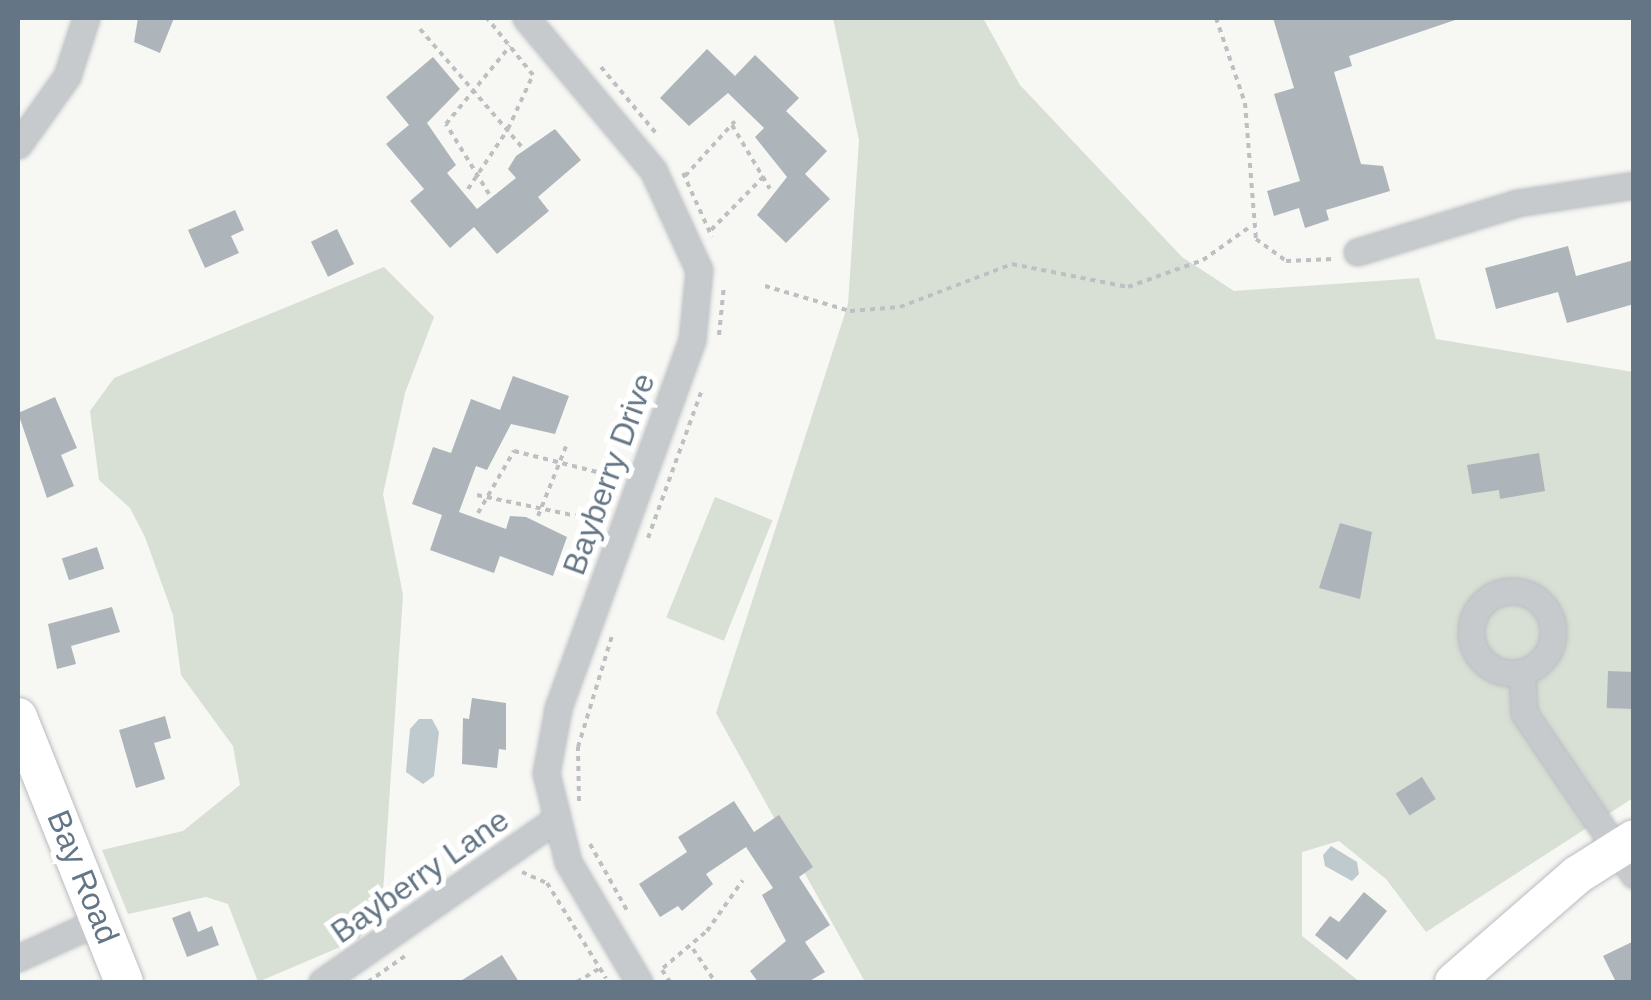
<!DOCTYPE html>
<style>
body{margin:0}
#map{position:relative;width:1651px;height:1000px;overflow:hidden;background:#f7f7f3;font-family:Helvetica,sans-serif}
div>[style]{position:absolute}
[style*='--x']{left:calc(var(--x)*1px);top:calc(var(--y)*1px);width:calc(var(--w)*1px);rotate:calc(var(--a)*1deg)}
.green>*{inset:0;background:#d8dfd4;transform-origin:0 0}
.water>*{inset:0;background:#bfcacf}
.building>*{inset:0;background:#adb5bb;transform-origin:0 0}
.path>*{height:4px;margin-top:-2px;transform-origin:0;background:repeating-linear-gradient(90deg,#bdc0c2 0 5px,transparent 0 10px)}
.roads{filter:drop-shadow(0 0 2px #b8bdc2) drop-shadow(0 0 2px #b8bdc2)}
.minor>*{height:25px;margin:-12.5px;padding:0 12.5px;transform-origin:12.5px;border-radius:12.5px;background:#c6cacd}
.minor>.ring{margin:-12.5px;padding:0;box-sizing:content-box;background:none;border:25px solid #c6cacd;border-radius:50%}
.secondary>*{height:38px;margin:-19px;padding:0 19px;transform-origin:19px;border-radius:19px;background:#fff}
span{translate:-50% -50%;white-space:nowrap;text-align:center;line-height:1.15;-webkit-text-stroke:10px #fff;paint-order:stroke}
.street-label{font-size:32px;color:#647686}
.frame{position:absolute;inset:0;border:20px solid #647686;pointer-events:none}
</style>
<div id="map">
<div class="green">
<div style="clip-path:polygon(833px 18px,983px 18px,1020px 85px,1182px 257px,1234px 291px,1419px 278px,1436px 339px,1633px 372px,1633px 798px,1426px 932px,1386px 879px,1339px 841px,1302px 852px,1302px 936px,1360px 982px,865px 982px,716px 713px,848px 304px,859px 140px)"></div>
<div style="clip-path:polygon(384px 267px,434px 317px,405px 393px,383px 494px,403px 595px,382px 907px,359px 939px,258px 982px,228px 904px,206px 897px,128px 914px,102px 850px,183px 831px,240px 785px,233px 746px,181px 675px,173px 615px,145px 537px,130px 508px,99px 480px,90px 411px,114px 378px)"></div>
<div style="left:715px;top:497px;width:62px;height:130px;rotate:22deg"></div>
</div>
<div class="water">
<div style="clip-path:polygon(419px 719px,432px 719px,439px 732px,434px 776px,423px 784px,406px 772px,410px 729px)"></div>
<div style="clip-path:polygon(1331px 846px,1357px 862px,1359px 874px,1352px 881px,1325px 866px,1323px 855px)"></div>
</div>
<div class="building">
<div style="clip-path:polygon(138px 18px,174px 18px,160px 53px,134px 42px)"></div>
<div style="clip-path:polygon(1273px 18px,1461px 18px,1349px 56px,1352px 66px,1334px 72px,1361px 164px,1383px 166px,1390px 191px,1326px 210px,1329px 220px,1305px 228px,1299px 208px,1274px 216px,1267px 191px,1300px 181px,1274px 94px,1294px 88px)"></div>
<div style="clip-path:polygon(707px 49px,735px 76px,755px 55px,799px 98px,786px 111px,827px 151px,805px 174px,830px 199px,786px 243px,757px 215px,787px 177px,755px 137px,764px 128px,728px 93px,689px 126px,660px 98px)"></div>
<div style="clip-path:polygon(433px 57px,460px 89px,427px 123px,456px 165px,447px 173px,477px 209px,516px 178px,508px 169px,516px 156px,555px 129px,581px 160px,538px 197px,549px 211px,497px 254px,474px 227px,450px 248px,410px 201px,424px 189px,386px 144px,409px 125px,386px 97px)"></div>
<div style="clip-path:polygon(235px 210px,244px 230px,231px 236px,239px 253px,205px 268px,188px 230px)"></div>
<div style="left:337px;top:229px;width:39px;height:29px;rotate:64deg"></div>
<div style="clip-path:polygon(1568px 246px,1576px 276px,1634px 260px,1634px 304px,1567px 323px,1558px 292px,1496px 309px,1485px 268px)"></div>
<div style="clip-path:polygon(513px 376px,569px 396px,555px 434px,511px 424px,487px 470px,476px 466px,459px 512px,506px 529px,510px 516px,526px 517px,567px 537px,553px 576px,500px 556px,494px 573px,430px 550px,442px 515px,412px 504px,433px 447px,451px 453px,471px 399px,500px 410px)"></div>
<div style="clip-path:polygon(55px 397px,77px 448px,61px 455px,74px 486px,47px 498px,18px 413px)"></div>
<div style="clip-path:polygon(1539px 453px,1545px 491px,1500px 499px,1499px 490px,1472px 494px,1467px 465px)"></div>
<div style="clip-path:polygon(1340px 523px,1372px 532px,1360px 599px,1319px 588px)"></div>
<div style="left:97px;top:547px;width:23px;height:37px;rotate:72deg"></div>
<div style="clip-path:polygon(112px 607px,120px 632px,71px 646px,76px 664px,57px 669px,48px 624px)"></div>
<div style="left:1608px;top:671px;width:26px;height:37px;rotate:2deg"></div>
<div style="clip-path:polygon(472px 698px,506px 703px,506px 750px,499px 749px,497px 768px,462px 764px,463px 718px,469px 719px)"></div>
<div style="clip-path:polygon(165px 716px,171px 738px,154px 743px,165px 779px,136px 788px,119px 730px)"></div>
<div style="left:1422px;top:777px;width:26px;height:31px;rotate:58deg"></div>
<div style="clip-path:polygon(734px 801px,754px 832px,779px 815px,813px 867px,799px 877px,830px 925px,805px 942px,825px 972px,808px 982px,758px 982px,750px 971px,786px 941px,762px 895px,773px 888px,746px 847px,706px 874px,713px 884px,682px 911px,678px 906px,660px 917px,639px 884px,687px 852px,678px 837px)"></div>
<div style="clip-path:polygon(1364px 892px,1387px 911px,1347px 960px,1315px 935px,1330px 916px,1339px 922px)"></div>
<div style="clip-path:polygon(190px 911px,198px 932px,212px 926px,219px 945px,187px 957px,172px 918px)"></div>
<div style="clip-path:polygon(1634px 941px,1634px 982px,1616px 982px,1603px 956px)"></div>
<div style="clip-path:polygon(502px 955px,519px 982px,459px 982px)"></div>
</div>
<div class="path">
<div style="--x:1216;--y:18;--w:90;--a:71.2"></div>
<div style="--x:1245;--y:103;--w:136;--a:85.4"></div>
<div style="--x:1256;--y:239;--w:37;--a:36"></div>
<div style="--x:1286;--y:261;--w:48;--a:-2.4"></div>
<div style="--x:420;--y:29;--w:156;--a:49.2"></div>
<div style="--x:601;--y:67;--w:85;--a:50.3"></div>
<div style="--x:732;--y:125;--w:74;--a:59.3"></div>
<div style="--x:683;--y:173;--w:70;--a:65.6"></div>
<div style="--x:685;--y:176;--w:74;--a:-47.7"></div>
<div style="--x:468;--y:189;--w:72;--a:-56.3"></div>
<div style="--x:508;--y:129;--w:60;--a:-65.2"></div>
<div style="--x:533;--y:75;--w:73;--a:-128.9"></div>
<div style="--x:489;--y:194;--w:82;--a:-121.6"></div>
<div style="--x:446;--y:124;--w:101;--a:-50.6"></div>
<div style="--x:711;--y:230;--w:80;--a:-45.5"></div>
<div style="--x:765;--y:286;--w:89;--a:16.4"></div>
<div style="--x:850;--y:311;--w:50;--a:-4.6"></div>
<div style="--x:900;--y:307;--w:120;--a:-21"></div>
<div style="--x:1012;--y:264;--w:118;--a:11.2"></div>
<div style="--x:1128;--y:287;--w:80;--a:-19.8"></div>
<div style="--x:1203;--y:260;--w:59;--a:-35.3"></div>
<div style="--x:719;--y:335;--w:50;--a:-84.3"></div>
<div style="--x:477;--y:495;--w:126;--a:11.9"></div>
<div style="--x:478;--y:513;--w:72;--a:-59.9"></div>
<div style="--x:514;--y:451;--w:106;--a:14.2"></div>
<div style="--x:538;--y:516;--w:78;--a:-68.1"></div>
<div style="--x:648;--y:538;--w:155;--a:-70"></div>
<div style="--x:579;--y:801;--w:54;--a:-91.1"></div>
<div style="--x:578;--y:747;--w:116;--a:-73"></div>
<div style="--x:590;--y:844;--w:80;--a:60.9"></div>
<div style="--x:522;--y:872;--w:27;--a:24"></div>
<div style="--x:547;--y:883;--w:112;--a:58.2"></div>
<div style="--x:693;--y:949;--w:40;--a:56"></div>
<div style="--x:663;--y:968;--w:57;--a:-40.1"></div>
<div style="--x:707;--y:931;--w:62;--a:-54.8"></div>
<div style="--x:662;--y:970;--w:14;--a:56"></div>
<div style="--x:368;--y:982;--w:45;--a:-35.1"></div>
<div style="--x:577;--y:982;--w:27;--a:-31"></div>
</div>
<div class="roads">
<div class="minor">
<div style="--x:526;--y:18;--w:198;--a:50.1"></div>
<div style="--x:653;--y:170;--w:110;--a:65.3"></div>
<div style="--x:699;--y:270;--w:70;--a:95.7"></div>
<div style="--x:692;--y:340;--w:393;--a:110"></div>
<div style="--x:558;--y:709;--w:65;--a:100.6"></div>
<div style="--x:546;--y:773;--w:92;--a:76.1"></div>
<div style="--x:568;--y:862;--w:139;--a:59.4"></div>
<div style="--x:18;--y:145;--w:85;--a:-54.6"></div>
<div style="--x:67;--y:76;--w:61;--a:-71.9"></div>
<div style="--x:1357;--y:252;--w:167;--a:-17"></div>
<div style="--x:1517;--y:203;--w:118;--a:-8.7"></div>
<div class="ring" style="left:1471px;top:591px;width:57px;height:57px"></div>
<div style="--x:1522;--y:672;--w:41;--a:87.2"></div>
<div style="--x:1524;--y:713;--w:196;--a:55.8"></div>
<div style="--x:18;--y:958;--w:91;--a:-24.6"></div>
<div style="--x:322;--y:982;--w:282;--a:-34.8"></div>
</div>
<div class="secondary">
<div style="--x:18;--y:717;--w:285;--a:68.2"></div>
<div style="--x:1454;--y:982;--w:163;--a:-41"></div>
<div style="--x:1577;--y:875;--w:67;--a:-32.3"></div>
</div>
</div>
<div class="street-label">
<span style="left:609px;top:474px;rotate:-70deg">Bayberry Drive</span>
<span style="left:420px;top:876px;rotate:-35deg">Bayberry Lane</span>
<span style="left:83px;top:877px;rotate:68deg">Bay Road</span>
</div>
<div class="frame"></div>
</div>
